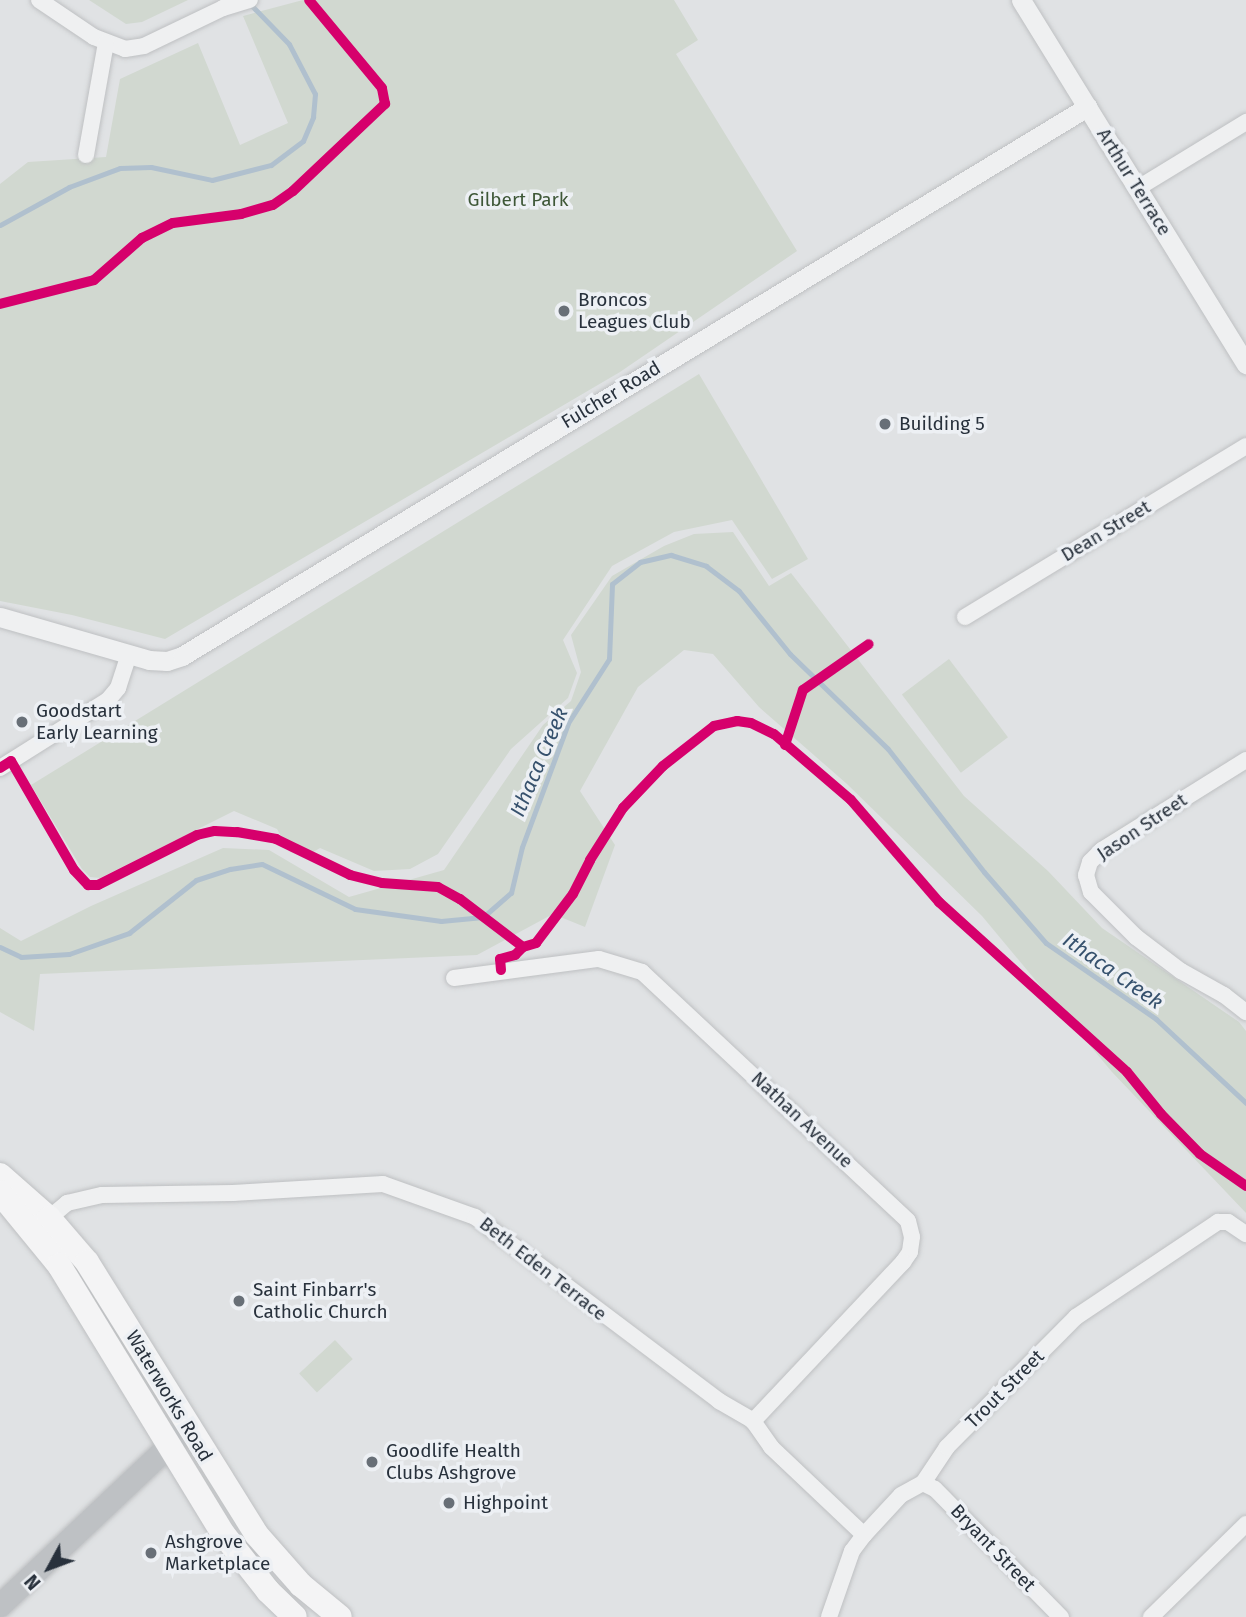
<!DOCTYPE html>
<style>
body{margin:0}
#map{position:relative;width:1246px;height:1617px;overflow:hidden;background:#e0e2e4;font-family:"Fira Sans",sans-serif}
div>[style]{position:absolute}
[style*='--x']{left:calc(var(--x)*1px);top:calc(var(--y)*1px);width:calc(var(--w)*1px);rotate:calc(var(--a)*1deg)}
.green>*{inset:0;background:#d1d8d0;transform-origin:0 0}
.stream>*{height:5px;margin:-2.5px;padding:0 2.5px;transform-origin:2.5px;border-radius:2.5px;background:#b0c0ce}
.roads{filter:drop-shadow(0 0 2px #bec0c2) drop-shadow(0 0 2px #bec0c2)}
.minor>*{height:16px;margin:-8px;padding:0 8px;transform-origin:8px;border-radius:8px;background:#eff0f1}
.tertiary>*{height:19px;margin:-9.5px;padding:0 9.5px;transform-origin:9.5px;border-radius:9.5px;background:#eff0f1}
.secondary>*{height:23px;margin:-11.5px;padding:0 11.5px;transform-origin:11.5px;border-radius:11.5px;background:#bec1c4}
.primary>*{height:24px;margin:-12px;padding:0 12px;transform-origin:12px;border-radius:12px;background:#f4f4f5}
.cycleway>*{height:10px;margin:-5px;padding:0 5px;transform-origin:5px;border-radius:5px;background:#d6006c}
.dots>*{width:19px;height:19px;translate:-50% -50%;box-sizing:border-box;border:4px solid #edf0f4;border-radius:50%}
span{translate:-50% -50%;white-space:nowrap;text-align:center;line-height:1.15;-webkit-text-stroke:7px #edf0f4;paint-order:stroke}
.street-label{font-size:19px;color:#28313c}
.park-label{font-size:19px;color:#3e5737}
.poi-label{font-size:19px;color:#28313c}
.left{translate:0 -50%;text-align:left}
.water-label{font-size:21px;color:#36516d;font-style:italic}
.north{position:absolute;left:14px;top:1533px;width:70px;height:70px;-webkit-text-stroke:5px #edf0f4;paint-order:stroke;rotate:229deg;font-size:19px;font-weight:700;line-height:28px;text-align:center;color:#28313c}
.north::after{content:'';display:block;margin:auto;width:24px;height:32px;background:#28313c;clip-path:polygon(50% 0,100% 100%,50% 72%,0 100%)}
</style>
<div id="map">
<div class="green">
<div style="clip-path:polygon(89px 0,188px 0,142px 22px,126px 24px)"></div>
<div style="clip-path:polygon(303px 0,674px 0,698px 40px,676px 54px,797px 251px,620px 372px,165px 639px,72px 615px,0 601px,0 184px,28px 162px,106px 157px,120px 79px,198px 43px,240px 145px,288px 123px,243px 16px)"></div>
<div style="clip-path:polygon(699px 374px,808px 559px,772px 579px,732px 520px,674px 532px,612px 566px,563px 640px,577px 673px,568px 698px,511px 749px,438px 854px,410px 869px,374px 871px,320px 848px,305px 857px,290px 852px,277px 829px,234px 811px,100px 878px,90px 877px,82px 869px,31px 785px)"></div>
<div style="clip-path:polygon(733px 532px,769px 586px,791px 573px,964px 796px,1048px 871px,1102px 928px,1239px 1022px,1246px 1031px,1246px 1213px,1112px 1072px,982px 916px,847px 784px,759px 707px,713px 654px,684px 650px,638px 687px,580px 791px,615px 845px,585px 927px,553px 914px,477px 955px,40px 974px,34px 1031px,0 1012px,0 928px,21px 941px,91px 906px,223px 848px,269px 850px,349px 897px,444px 870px,543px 725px,571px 701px,581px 672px,571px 635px,612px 576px,664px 546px,694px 534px)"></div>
<div style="left:949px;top:659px;width:98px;height:59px;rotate:53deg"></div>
<div style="left:335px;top:1340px;width:26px;height:49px;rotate:47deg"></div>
</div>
<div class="stream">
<div style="--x:0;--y:225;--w:79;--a:-28.8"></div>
<div style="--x:69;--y:187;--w:54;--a:-20.4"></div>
<div style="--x:120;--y:168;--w:31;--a:-2"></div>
<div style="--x:151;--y:167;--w:62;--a:12"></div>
<div style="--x:212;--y:180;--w:61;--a:-14.3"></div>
<div style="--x:271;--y:165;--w:40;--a:-37"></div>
<div style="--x:303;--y:141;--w:26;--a:-67"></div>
<div style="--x:313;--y:117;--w:23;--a:-85"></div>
<div style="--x:315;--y:94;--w:56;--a:-117.5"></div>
<div style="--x:289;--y:44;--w:52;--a:-134.2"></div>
<div style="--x:0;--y:947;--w:23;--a:25"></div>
<div style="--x:21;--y:957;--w:48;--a:-3.6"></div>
<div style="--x:69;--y:954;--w:64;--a:-19.3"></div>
<div style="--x:129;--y:933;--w:85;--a:-38.3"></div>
<div style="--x:196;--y:880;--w:36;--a:-18"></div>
<div style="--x:230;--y:869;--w:32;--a:-9"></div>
<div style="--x:262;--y:864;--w:103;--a:25.8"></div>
<div style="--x:355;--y:909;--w:87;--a:7.9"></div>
<div style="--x:441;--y:921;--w:42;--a:-5.4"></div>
<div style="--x:483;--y:917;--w:37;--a:-41"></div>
<div style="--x:511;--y:893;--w:47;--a:-76.6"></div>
<div style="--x:522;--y:847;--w:132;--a:-69.6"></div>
<div style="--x:568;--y:723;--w:76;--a:-57.4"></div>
<div style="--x:609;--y:659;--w:75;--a:-87.7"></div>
<div style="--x:612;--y:584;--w:36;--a:-38"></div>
<div style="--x:640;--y:562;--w:32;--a:-13"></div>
<div style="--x:671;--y:555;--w:37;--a:17"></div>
<div style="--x:706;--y:566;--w:41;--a:37.1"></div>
<div style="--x:739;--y:591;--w:81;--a:51"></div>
<div style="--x:790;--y:654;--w:136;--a:44.1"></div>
<div style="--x:888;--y:749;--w:156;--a:52"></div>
<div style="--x:984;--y:872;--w:94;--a:48.9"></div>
<div style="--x:1046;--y:943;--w:134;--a:34.6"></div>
<div style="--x:1156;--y:1019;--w:123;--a:43"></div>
</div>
<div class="roads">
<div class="minor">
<div style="--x:39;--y:0;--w:66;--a:33.9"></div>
<div style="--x:94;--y:37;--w:33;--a:21"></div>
<div style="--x:125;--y:49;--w:19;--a:-9"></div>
<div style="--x:144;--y:46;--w:88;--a:-25.7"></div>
<div style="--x:223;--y:8;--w:28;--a:-17"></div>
<div style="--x:86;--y:155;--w:114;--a:-79.9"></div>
<div style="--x:1138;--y:188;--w:127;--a:-31.4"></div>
<div style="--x:965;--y:617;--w:329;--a:-31.3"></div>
<div style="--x:1246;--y:760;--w:170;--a:148"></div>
<div style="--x:1102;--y:850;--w:17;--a:135"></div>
<div style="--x:1090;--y:862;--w:14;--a:107"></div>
<div style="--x:1086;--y:875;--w:18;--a:74"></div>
<div style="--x:1091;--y:892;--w:64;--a:45"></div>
<div style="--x:1136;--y:937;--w:56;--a:37.1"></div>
<div style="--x:1181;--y:971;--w:49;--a:29.2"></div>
<div style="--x:1224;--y:995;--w:28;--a:38"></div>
<div style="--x:0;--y:768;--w:128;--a:-32.2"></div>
<div style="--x:108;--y:700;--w:16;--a:-50"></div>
<div style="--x:118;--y:688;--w:35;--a:-72"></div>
<div style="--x:454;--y:978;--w:146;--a:-7.5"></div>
<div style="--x:599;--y:959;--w:45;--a:16.8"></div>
<div style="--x:642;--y:972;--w:364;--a:43.1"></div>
<div style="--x:908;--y:1221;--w:16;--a:76"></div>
<div style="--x:912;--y:1237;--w:15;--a:98"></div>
<div style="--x:910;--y:1252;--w:12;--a:125"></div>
<div style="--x:903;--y:1262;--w:219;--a:133.3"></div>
<div style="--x:42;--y:1224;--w:33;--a:-40"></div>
<div style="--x:67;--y:1203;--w:36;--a:-13"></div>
<div style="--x:102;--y:1195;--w:131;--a:-0.9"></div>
<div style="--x:233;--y:1193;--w:150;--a:-3.4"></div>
<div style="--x:383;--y:1184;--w:98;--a:19.7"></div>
<div style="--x:475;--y:1217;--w:306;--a:37"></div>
<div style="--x:719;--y:1401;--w:39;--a:30"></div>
<div style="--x:753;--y:1421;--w:32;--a:55"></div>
<div style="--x:771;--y:1447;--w:128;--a:43.4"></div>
<div style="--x:923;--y:1483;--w:13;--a:27"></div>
<div style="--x:935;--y:1489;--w:180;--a:45.5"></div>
<div style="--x:829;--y:1617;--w:70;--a:-70.8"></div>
<div style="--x:852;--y:1551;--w:20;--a:-53"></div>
<div style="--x:864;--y:1535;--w:54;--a:-47.2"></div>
<div style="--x:901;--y:1495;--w:25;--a:-29"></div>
<div style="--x:923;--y:1483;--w:43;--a:-56.3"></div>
<div style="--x:947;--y:1447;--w:183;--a:-45.2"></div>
<div style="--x:1076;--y:1317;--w:171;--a:-33.8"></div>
<div style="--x:1218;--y:1222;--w:10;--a:0"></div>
<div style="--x:1228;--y:1222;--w:22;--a:34"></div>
<div style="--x:1151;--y:1617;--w:133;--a:-44.4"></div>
</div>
<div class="tertiary">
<div style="--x:1021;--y:0;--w:428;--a:58.3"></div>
<div style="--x:0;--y:617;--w:155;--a:16.1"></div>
<div style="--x:149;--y:660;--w:18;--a:3"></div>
<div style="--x:167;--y:661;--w:16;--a:-18"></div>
<div style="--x:182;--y:656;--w:1059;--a:-31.24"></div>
</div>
<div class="secondary">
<div style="--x:0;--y:1605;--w:257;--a:-43.4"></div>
</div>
<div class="primary">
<div style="--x:0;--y:1175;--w:65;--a:41.3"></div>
<div style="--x:49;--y:1218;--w:58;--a:49.2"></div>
<div style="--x:87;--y:1262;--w:320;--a:58.1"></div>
<div style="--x:256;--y:1534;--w:68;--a:48.6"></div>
<div style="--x:301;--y:1585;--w:50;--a:39.4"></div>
<div style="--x:0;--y:1193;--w:93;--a:50.7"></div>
<div style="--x:59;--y:1265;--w:316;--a:58.6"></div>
<div style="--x:224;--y:1535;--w:71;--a:51.8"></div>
<div style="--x:268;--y:1591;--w:37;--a:44"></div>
</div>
</div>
<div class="cycleway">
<div style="--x:0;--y:304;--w:97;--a:-14.3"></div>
<div style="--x:94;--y:280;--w:64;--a:-41.2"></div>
<div style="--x:142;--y:238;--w:34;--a:-26"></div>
<div style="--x:173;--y:223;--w:69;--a:-7.5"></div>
<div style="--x:241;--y:214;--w:33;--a:-16"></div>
<div style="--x:273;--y:205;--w:24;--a:-35"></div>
<div style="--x:293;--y:191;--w:127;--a:-43.4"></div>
<div style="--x:385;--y:104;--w:16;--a:-101"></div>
<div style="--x:382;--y:88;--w:114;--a:-129.7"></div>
<div style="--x:785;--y:745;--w:58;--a:-71.9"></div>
<div style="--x:803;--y:690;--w:80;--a:-34.9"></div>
<div style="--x:0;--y:768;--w:13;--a:-32"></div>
<div style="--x:11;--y:761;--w:126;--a:60"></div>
<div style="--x:74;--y:870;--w:21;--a:47"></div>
<div style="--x:88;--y:885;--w:10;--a:0"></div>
<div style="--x:98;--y:885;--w:111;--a:-26.8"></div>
<div style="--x:197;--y:835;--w:18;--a:-13"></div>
<div style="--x:215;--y:831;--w:22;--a:3"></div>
<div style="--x:237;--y:832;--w:40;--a:10"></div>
<div style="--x:276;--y:839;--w:82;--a:25.9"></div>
<div style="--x:350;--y:875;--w:33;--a:14"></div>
<div style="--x:382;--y:883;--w:56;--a:4.1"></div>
<div style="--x:438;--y:887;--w:25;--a:29"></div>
<div style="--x:460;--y:899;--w:79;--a:37.3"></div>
<div style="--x:501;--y:970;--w:11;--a:-95"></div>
<div style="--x:500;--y:959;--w:16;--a:-15"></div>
<div style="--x:515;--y:955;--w:11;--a:-45"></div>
<div style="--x:523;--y:947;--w:14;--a:-17"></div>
<div style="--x:536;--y:943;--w:61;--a:-52.9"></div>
<div style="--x:573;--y:894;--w:38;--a:-63"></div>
<div style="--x:590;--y:860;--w:62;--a:-57.6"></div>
<div style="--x:623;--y:808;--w:58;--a:-46.4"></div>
<div style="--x:663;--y:766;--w:65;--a:-38.1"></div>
<div style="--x:714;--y:726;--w:24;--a:-12"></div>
<div style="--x:737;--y:721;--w:14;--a:8"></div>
<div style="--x:751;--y:723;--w:25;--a:26"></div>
<div style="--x:774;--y:734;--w:101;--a:40.6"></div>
<div style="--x:851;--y:800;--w:135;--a:49.2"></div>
<div style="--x:939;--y:902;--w:253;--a:42.1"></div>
<div style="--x:1127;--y:1072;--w:54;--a:51"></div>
<div style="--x:1161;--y:1114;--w:56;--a:45.7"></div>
<div style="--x:1200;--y:1154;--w:56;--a:34.8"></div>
</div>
<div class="dots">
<div style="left:564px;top:311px;background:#686f77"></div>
<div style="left:885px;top:424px;background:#686f77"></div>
<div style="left:22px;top:722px;background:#686f77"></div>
<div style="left:239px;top:1301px;background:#686f77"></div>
<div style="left:372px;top:1462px;background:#686f77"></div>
<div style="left:449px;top:1503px;background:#686f77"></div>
<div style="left:151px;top:1553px;background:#686f77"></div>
</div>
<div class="street-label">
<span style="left:1134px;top:182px;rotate:58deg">Arthur Terrace</span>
<span style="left:611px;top:395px;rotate:-31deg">Fulcher Road</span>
<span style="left:1106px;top:531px;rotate:-31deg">Dean Street</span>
<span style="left:1142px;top:827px;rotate:-34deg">Jason Street</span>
<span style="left:802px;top:1120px;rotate:43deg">Nathan Avenue</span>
<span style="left:543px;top:1269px;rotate:38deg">Beth Eden Terrace</span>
<span style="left:1005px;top:1389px;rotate:-45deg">Trout Street</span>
<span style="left:169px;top:1396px;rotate:59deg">Waterworks Road</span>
<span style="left:993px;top:1548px;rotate:46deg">Bryant Street</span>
</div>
<div class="park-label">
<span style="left:518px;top:200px">Gilbert Park</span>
</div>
<div class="poi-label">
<span class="left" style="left:578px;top:311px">Broncos<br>Leagues Club</span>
<span class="left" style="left:899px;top:424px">Building 5</span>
<span class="left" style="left:36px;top:722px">Goodstart<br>Early Learning</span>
<span class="left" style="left:253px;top:1301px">Saint Finbarr's<br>Catholic Church</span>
<span class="left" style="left:386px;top:1462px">Goodlife Health<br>Clubs Ashgrove</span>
<span class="left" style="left:463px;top:1503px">Highpoint</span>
<span class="left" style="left:165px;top:1553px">Ashgrove<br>Marketplace</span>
</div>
<div class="water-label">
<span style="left:539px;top:762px;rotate:-67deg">Ithaca Creek</span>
<span style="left:1113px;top:971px;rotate:35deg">Ithaca Creek</span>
</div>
<div class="north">N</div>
</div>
